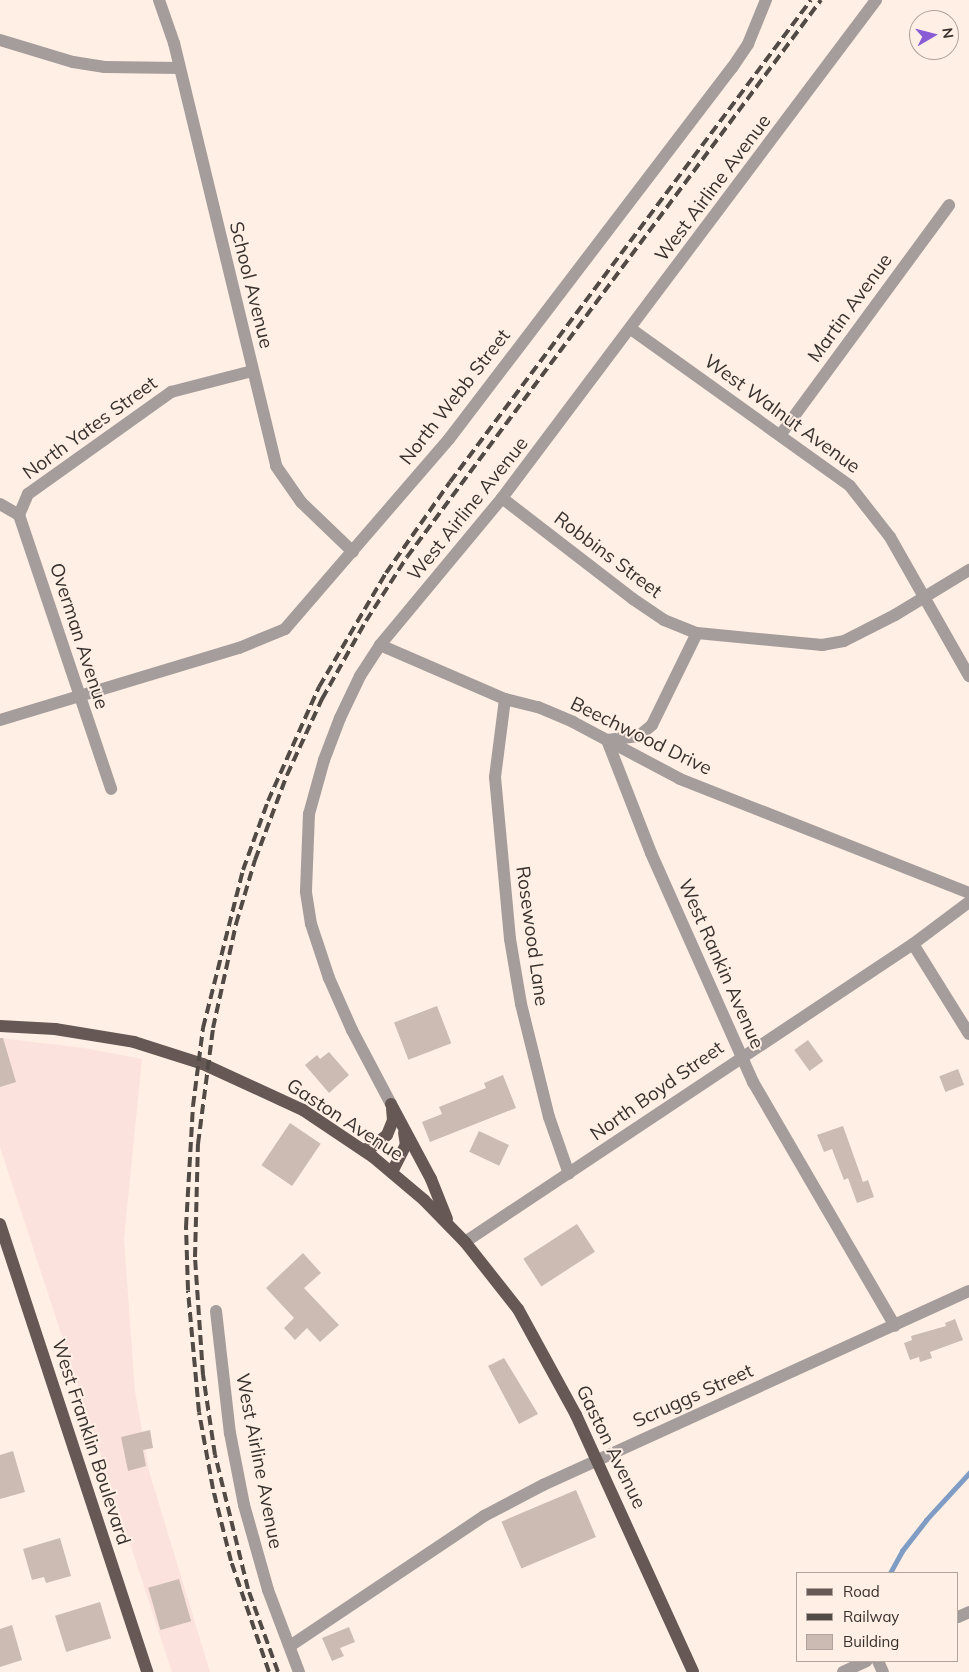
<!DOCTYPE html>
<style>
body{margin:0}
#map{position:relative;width:969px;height:1672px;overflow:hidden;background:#ffefe4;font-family:Mulish,sans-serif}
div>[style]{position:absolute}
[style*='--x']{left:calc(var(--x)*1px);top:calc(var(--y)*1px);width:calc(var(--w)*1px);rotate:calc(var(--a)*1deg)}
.commercial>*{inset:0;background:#fce2dd}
.stream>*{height:4.5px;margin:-2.25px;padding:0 2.25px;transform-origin:2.25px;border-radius:2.25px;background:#7f9dc4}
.building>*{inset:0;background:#cbbbb3;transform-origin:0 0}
.minor>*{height:12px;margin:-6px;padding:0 6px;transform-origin:6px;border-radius:6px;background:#a59d9b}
.major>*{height:12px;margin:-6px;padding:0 6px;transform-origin:6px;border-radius:6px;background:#655855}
.rail>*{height:4px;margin-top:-2px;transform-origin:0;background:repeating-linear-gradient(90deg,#514a45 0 10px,transparent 0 15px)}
span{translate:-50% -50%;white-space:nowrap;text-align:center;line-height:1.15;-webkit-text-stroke:4px #ffefe4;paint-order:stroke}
.street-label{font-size:19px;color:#37312d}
.legend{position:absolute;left:796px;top:1572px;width:162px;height:90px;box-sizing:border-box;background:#ffefe4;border:1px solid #afa39b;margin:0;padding:6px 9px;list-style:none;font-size:15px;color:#37312d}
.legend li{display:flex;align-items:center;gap:10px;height:25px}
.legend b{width:25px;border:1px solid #afa39b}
.north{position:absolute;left:909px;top:10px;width:50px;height:50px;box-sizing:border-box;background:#ffefe4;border:1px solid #afa39b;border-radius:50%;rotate:82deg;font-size:14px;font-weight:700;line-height:20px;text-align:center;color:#37312d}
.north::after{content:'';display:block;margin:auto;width:18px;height:22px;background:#895bd5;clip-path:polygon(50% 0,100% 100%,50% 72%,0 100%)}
</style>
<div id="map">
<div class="commercial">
<div style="clip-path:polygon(0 1038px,84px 1048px,142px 1059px,124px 1239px,135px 1391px,149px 1471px,210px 1672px,172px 1672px,0 1147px)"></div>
</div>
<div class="stream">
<div style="--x:890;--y:1573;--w:25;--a:-61"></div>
<div style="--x:902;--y:1551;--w:39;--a:-52"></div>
<div style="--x:926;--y:1520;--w:64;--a:-47.5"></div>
</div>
<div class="building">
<div style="left:437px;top:1006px;width:40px;height:46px;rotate:69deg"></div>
<div style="clip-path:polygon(0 1038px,3px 1038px,16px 1082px,0 1087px)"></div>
<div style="left:808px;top:1040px;width:26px;height:17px;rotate:54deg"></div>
<div style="clip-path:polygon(329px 1052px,349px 1075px,329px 1093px,305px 1065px,317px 1055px,320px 1059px)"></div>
<div style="left:958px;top:1069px;width:17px;height:20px;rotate:69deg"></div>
<div style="clip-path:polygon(503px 1075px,516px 1108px,430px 1142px,422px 1122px,442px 1114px,439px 1107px,486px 1088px,484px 1083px)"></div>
<div style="left:290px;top:1123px;width:37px;height:51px;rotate:34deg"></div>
<div style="clip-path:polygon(843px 1126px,863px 1182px,868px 1180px,874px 1197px,857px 1203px,848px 1178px,844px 1180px,832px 1149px,824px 1152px,817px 1135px)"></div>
<div style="left:479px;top:1131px;width:33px;height:23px;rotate:25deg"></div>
<div style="left:577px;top:1224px;width:33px;height:64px;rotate:57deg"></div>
<div style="clip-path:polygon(303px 1253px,321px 1273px,304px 1288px,339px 1325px,320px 1342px,307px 1328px,295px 1340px,284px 1328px,294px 1318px,266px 1288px)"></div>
<div style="clip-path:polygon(955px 1319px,963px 1340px,930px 1352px,932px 1358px,920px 1362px,919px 1357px,910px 1360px,904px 1343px,912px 1340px,911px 1336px,946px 1326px,945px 1323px)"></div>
<div style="clip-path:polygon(504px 1358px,538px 1414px,519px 1424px,488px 1366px)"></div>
<div style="clip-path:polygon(150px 1430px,153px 1448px,143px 1450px,146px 1466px,128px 1471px,121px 1437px)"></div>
<div style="clip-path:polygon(13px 1451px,25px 1492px,0 1499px,0 1455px)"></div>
<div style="left:576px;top:1490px;width:51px;height:81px;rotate:67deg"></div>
<div style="clip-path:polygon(60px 1538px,71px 1576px,46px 1583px,44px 1577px,32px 1580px,23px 1549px)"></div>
<div style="left:179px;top:1579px;width:44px;height:32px;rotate:74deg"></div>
<div style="left:100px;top:1602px;width:38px;height:47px;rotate:73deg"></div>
<div style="clip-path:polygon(12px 1625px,22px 1660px,0 1667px,0 1629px)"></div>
<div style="clip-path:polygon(349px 1627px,355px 1642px,340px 1648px,344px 1656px,332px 1661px,322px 1638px)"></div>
</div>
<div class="minor">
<div style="--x:159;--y:0;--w:46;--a:70.8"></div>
<div style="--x:174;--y:43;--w:435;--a:76.4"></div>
<div style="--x:276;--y:466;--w:44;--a:55.2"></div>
<div style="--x:301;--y:502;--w:72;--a:43.9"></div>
<div style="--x:0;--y:40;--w:76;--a:16.8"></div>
<div style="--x:73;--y:62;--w:32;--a:9"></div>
<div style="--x:105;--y:67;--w:74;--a:0.8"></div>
<div style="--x:631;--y:329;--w:269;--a:35.6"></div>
<div style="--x:850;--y:486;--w:65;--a:51.9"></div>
<div style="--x:890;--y:537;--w:160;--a:60.4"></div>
<div style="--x:781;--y:434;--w:284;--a:-53.7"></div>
<div style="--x:502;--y:498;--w:165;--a:37.6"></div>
<div style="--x:633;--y:599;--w:37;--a:34"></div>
<div style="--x:664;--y:620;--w:35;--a:22"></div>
<div style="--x:697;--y:633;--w:126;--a:5.5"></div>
<div style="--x:822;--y:645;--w:22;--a:-10"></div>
<div style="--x:844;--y:641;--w:57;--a:-27"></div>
<div style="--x:895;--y:615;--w:87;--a:-31.3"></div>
<div style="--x:0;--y:504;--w:22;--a:30"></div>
<div style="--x:19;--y:515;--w:289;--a:71.4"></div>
<div style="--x:19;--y:515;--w:23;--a:-67"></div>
<div style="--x:28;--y:494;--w:176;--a:-35.5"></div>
<div style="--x:171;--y:392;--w:84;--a:-14.5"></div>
<div style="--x:697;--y:633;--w:102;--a:116.1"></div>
<div style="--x:652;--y:725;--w:17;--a:140"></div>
<div style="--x:639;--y:736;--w:32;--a:173"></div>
<div style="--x:607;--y:740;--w:121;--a:68.7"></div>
<div style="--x:651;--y:853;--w:251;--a:66"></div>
<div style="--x:753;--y:1082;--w:282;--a:59.8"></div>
<div style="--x:380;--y:645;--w:136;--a:23.4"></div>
<div style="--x:505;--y:699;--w:34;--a:14"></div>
<div style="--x:538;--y:707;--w:38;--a:23"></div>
<div style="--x:573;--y:722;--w:121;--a:28"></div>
<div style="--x:680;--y:779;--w:311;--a:21.5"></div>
<div style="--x:505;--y:699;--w:79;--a:97.3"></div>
<div style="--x:495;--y:777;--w:163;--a:84.7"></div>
<div style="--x:510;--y:939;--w:66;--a:80.4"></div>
<div style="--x:521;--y:1004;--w:116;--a:76.1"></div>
<div style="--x:549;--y:1117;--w:60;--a:70.7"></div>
<div style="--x:0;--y:720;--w:250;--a:-16.8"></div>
<div style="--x:239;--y:648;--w:50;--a:-22.4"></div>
<div style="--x:285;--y:629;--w:251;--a:-49.2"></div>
<div style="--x:449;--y:439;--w:467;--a:-52.7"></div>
<div style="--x:732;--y:68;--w:29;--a:-56"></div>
<div style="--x:748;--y:44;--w:48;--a:-67.8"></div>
<div style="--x:913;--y:944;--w:106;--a:58.1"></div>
<div style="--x:391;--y:1104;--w:84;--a:-117.8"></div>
<div style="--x:352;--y:1030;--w:57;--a:-113.9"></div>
<div style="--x:329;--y:978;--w:57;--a:-108.4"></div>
<div style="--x:311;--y:924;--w:33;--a:-99"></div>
<div style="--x:306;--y:891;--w:77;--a:-87.8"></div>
<div style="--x:309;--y:814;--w:56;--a:-74.5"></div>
<div style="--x:324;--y:760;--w:45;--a:-69.1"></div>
<div style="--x:340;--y:718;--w:47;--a:-64.5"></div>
<div style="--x:360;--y:676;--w:37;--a:-57"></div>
<div style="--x:380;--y:645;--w:191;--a:-50.3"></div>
<div style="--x:502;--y:498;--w:623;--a:-53.09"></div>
<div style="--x:465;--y:1242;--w:538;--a:-33.63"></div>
<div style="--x:913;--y:944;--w:70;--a:-36.9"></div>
<div style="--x:216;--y:1311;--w:123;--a:83.5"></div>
<div style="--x:230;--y:1433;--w:73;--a:79"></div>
<div style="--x:244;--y:1505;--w:88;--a:74.2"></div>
<div style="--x:268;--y:1590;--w:88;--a:69.3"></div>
<div style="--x:958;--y:1617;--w:12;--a:-24"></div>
<div style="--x:290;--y:1646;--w:234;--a:-33.8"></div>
<div style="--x:484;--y:1516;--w:67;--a:-27.7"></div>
<div style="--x:543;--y:1485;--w:468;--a:-24.5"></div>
<div style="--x:878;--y:1661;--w:12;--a:66"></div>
<div style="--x:843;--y:1672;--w:26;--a:-25"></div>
</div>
<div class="major">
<div style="--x:0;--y:1026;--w:55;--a:3.1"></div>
<div style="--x:55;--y:1029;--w:80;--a:9.3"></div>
<div style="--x:134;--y:1042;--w:72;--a:17.7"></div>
<div style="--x:203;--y:1064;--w:110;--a:24.7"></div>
<div style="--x:303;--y:1110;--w:84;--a:33.9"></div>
<div style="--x:373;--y:1157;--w:67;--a:40.1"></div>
<div style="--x:424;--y:1200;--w:59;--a:45.7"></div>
<div style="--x:465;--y:1242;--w:85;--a:51.7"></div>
<div style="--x:518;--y:1309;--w:121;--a:61.3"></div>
<div style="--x:576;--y:1415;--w:282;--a:65.5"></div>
<div style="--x:391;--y:1104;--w:85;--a:61.9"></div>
<div style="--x:431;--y:1179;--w:43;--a:68.2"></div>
<div style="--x:363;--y:1150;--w:9;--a:-18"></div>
<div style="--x:372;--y:1147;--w:19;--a:-39"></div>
<div style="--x:387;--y:1135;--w:16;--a:-68"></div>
<div style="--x:393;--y:1120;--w:11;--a:-95"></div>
<div style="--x:392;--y:1172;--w:30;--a:-63"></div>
<div style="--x:406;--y:1145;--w:12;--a:-99"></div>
<div style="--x:0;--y:1224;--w:472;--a:71.8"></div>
</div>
<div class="rail">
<div style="--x:269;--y:1672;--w:117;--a:-108.9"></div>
<div style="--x:231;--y:1561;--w:74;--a:-104"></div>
<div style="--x:213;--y:1489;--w:78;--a:-100.3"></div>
<div style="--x:199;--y:1412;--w:122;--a:-95.2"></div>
<div style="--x:188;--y:1290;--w:63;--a:-91.8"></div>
<div style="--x:186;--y:1227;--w:121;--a:-86.7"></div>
<div style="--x:193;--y:1106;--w:79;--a:-82.7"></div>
<div style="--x:203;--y:1028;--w:163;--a:-75.8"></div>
<div style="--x:243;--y:870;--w:73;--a:-70.1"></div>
<div style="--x:268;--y:801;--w:125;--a:-65.9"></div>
<div style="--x:319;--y:687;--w:132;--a:-59.6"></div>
<div style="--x:386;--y:573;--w:111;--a:-54.9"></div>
<div style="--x:450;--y:482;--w:602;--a:-53.17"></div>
<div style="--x:278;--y:1672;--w:88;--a:-109.9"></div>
<div style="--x:248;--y:1589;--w:138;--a:-103.8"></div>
<div style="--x:215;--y:1455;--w:81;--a:-98.5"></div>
<div style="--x:203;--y:1375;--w:118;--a:-93.9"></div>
<div style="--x:195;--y:1257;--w:113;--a:-88.5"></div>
<div style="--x:198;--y:1144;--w:117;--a:-82.6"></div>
<div style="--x:213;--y:1028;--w:107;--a:-77.5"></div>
<div style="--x:236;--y:924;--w:67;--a:-73.5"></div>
<div style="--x:255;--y:860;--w:91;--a:-69.4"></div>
<div style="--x:287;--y:775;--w:84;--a:-65.3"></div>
<div style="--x:322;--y:699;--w:90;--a:-60.6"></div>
<div style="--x:366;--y:621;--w:76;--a:-57.4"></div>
<div style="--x:407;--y:557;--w:694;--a:-53.38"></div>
</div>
<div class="street-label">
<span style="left:713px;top:188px;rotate:-53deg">West Airline Avenue</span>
<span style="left:251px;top:285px;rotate:76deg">School Avenue</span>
<span style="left:850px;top:308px;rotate:-54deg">Martin Avenue</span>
<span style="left:455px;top:397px;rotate:-52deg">North Webb Street</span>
<span style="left:782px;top:414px;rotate:36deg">West Walnut Avenue</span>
<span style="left:90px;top:428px;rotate:-36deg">North Yates Street</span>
<span style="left:468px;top:509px;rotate:-51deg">West Airline Avenue</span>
<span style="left:608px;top:555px;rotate:37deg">Robbins Street</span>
<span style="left:79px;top:636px;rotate:72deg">Overman Avenue</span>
<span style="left:641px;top:736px;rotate:26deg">Beechwood Drive</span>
<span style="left:532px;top:936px;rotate:82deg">Rosewood Lane</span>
<span style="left:721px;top:964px;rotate:66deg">West Rankin Avenue</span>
<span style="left:657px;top:1091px;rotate:-35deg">North Boyd Street</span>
<span style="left:345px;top:1120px;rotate:33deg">Gaston Avenue</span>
<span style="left:693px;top:1396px;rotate:-24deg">Scruggs Street</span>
<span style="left:91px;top:1442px;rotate:72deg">West Franklin Boulevard</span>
<span style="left:611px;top:1447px;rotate:64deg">Gaston Avenue</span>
<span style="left:259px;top:1461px;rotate:79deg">West Airline Avenue</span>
</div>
<ul class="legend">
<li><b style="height:6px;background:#655855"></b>Road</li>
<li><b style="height:6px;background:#514a45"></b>Railway</li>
<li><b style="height:14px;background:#cbbbb3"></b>Building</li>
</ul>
<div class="north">N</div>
</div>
